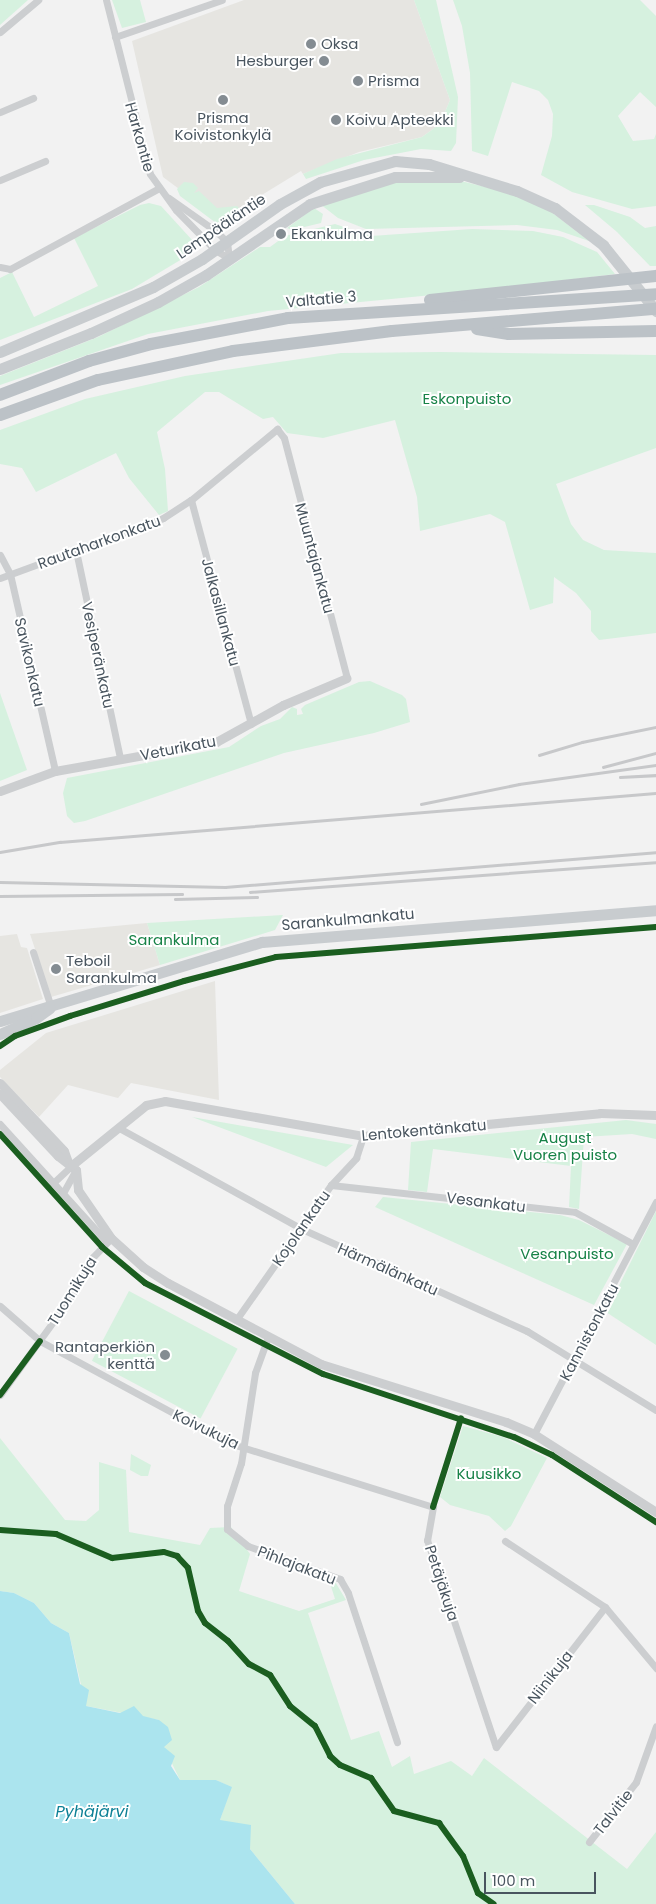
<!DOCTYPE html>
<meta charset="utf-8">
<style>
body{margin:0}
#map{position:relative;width:656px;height:1904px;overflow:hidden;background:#f2f2f2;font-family:Poppins,sans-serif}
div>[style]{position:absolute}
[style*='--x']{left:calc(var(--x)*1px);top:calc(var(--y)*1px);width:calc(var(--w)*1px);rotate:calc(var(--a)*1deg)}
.commercial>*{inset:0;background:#e6e5e1}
.green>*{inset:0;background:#d6f1df;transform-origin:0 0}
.water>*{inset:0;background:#abe4ee}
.minor>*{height:7px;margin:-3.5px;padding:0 3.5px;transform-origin:3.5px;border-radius:3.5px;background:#ccced0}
.tertiary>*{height:9px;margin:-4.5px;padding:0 4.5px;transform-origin:4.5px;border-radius:4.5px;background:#ccced0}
.primary>*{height:11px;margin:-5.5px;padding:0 5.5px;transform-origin:5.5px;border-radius:5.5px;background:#c8cccf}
.motorway>*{height:12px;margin:-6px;padding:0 6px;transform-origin:6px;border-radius:6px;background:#bcc2c7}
.rail>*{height:2.5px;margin:-1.25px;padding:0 1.25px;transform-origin:1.25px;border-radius:1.25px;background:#c7c8ca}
.cycleway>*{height:6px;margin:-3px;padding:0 3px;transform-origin:3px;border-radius:3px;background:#1b5e20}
.dots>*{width:14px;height:14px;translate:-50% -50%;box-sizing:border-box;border:2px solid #fff;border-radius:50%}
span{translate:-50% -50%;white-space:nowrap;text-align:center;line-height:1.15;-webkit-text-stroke:4px #fff;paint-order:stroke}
.poi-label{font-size:15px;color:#49555f}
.left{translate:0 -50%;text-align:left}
.right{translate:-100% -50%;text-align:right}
.street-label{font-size:15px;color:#49555f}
.park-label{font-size:15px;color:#178247}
.water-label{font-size:16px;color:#0d8096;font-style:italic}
.scale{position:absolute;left:484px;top:1872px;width:112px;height:22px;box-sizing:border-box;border:2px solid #49555f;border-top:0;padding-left:6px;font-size:15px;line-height:18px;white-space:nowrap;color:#49555f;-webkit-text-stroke:4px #fff;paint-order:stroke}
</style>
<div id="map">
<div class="commercial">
<div style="clip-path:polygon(244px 0,414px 0,450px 100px,440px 124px,422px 137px,359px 152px,303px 174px,301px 171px,234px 212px,214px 215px,163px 177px,132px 41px)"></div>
<div style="clip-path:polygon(147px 923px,160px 965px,51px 997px,30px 934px)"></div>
<div style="clip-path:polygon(17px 934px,21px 947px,27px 948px,43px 999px,0 1013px,0 936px)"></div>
<div style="clip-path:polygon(215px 981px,219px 1100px,131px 1083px,118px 1098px,68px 1085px,39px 1117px,0 1077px,0 1070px,46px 1033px)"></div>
</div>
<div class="green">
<div style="clip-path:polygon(0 0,28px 0,0 25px)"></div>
<div style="clip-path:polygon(112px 0,140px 0,146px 22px,122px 28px)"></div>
<div style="clip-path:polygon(414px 0,436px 0,458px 97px,456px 143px,451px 151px,421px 149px,364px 160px,306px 179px,303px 174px,337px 159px,422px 137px,440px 124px,450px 100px)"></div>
<div style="clip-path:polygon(453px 0,640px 0,656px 16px,656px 107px,640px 92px,618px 116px,633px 141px,654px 139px,656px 134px,656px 206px,632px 209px,572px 192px,541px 175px,552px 136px,553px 114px,548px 100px,539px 91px,512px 82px,488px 156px,472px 151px,470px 73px,462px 26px)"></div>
<div style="clip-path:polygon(429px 179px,465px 182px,510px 193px,546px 208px,589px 241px,557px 230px,517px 225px,366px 229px,338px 218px,320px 204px,380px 184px)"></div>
<div style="clip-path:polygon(184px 182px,193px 183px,198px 188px,194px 193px,199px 191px,217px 208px,237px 206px,241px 210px,220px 226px,180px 196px,177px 189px)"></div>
<div style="clip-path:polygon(149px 203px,161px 206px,193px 241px,196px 248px,192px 253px,132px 289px,0 340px,0 278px,12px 272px,34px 317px,98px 286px,74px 238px,140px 205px)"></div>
<div style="clip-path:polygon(585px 205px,594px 205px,630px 217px,645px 228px,656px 226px,656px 266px,650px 266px,617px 232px)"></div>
<div style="clip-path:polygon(314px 208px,323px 214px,321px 223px,292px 230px,287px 228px)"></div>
<div style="clip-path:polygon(335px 224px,371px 236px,472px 229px,533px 231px,563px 237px,597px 252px,615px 274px,494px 289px,268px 311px,148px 334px,0 385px,0 376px,98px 337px,199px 287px,260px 247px,270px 247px,285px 236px)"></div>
<div style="clip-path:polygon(440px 352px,656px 355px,656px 448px,556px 484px,571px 524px,583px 540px,604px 550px,656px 553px,656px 633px,599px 640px,591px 631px,591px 611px,576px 593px,554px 577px,553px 603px,530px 610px,505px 522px,490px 514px,420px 531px,417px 497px,395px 420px,323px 438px,287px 433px,273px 417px,263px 419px,219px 392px,205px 392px,157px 432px,165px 469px,168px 511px,159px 515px,129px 478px,116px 453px,36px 492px,22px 468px,0 464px,0 430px,85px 399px,185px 376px,341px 353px)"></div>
<div style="clip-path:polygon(370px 681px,402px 695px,406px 699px,410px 722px,374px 733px,284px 753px,85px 821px,74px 823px,67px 816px,63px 793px,67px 778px,229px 747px,261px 726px,280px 719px,292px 707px,297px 709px,297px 715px,303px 714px,301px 709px,305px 705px,359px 682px)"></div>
<div style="clip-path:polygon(0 693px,27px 770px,0 781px)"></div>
<div style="clip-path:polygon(283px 915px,275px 930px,160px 965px,147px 923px)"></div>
<div style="clip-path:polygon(192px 1117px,353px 1145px,326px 1167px)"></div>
<div style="clip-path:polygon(626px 1120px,656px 1124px,656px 1139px,632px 1134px,584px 1137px,579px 1209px,569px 1207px,571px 1166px,433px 1149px,427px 1192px,408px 1190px,411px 1142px)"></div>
<div style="clip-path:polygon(383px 1197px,560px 1215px,579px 1220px,627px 1244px,594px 1305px,375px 1207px)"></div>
<div style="clip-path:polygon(656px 1211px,656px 1345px,606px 1312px)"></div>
<div style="left:129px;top:1291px;width:123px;height:79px;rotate:28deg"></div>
<div style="clip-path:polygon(463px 1426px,503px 1437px,547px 1458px,511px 1526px,505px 1531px,489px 1516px,450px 1505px,440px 1497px)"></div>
<div style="clip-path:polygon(0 1438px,65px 1520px,86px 1521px,99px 1510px,99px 1462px,126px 1470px,129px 1532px,200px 1545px,210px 1528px,231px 1527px,250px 1554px,239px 1591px,299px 1611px,335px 1599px,328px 1577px,334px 1580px,346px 1600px,308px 1613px,351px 1740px,379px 1731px,392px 1767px,410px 1756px,414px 1774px,451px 1761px,472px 1776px,484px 1758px,627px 1869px,656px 1832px,656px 1904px,295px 1904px,250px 1849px,220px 1820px,231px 1787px,216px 1780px,180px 1780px,164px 1747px,159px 1720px,86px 1706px,69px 1633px,51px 1623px,34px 1603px,14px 1593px,0 1591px)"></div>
<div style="clip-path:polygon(131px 1454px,151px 1465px,148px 1476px,141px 1476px,130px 1470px)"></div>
</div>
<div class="water">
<div style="clip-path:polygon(0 1591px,14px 1593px,34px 1603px,51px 1623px,69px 1633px,80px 1684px,89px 1690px,86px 1706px,120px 1713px,134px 1706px,143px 1716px,159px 1720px,168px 1727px,172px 1740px,164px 1747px,175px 1756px,171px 1766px,180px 1780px,216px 1780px,232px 1787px,220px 1820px,251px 1825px,250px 1849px,295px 1904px,0 1904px)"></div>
</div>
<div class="minor">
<div style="--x:106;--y:0;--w:179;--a:75.8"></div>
<div style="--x:150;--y:174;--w:44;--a:54.2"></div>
<div style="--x:176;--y:210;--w:56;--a:45.7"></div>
<div style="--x:215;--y:250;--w:16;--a:30"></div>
<div style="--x:0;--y:32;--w:50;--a:-40.1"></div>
<div style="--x:115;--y:37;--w:113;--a:-19.1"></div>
<div style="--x:0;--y:112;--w:36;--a:-23"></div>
<div style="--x:0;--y:180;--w:49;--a:-22.9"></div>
<div style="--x:169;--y:198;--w:59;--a:35.3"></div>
<div style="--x:217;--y:232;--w:14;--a:45"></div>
<div style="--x:227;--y:242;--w:16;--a:83"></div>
<div style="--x:0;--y:267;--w:10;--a:11"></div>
<div style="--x:10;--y:269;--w:170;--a:-28.5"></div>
<div style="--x:191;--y:500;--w:232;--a:75"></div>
<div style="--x:76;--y:551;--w:212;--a:78"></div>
<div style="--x:0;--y:555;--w:21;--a:62"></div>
<div style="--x:10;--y:574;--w:202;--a:77.1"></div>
<div style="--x:0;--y:578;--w:174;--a:-20.2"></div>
<div style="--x:163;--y:518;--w:33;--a:-33"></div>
<div style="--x:191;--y:500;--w:112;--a:-39.5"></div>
<div style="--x:277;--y:429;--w:11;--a:52"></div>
<div style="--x:284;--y:438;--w:248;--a:75.3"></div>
<div style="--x:33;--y:952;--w:58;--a:71.9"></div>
<div style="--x:0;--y:1124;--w:159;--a:47.8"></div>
<div style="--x:119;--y:1128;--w:209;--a:28.9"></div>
<div style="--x:302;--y:1229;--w:247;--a:24.4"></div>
<div style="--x:527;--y:1331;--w:151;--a:31.5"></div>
<div style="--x:53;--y:1183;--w:26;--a:-43"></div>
<div style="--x:331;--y:1185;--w:245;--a:6.3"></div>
<div style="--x:575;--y:1212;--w:66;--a:28.9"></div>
<div style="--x:63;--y:1193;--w:26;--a:-61"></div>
<div style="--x:0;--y:1306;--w:53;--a:41.2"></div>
<div style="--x:40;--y:1341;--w:215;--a:28.4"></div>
<div style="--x:229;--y:1443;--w:214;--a:17.4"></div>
<div style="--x:433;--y:1507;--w:34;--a:100"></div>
<div style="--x:427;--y:1540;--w:218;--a:71.6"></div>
<div style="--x:236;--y:1320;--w:165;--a:-54.9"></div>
<div style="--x:331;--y:1185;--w:37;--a:-47"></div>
<div style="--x:356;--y:1158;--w:23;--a:-72"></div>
<div style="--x:268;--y:1337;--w:38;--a:110"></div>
<div style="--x:255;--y:1373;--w:91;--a:98.8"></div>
<div style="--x:241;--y:1463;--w:45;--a:108"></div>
<div style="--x:227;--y:1506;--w:23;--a:90"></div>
<div style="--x:227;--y:1529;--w:27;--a:39"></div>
<div style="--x:248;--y:1546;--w:98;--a:19.7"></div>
<div style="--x:340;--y:1579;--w:16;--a:60"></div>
<div style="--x:348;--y:1593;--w:157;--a:71.8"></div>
<div style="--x:0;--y:1395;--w:125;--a:-54.1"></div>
<div style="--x:73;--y:1294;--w:41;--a:-62.2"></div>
<div style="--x:92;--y:1258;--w:28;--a:-46"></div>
<div style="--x:534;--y:1434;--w:262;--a:-62.3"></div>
<div style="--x:505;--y:1541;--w:120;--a:33.4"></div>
<div style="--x:605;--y:1607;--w:80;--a:50.1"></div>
<div style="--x:496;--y:1747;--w:177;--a:-52.1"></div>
<div style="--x:589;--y:1842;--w:76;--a:-51.9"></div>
<div style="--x:636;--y:1782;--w:59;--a:-70.3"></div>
</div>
<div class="tertiary">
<div style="--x:0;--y:791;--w:59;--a:-20"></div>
<div style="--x:55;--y:771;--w:164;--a:-10.2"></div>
<div style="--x:216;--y:742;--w:77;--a:-28.9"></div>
<div style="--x:283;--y:705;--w:69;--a:-22.9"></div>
<div style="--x:0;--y:1083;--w:93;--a:46.7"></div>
<div style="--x:64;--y:1151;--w:12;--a:70"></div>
<div style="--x:0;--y:1094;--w:85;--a:46.9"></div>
<div style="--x:58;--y:1156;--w:23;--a:38"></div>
<div style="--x:76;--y:1170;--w:20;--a:84"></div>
<div style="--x:78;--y:1190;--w:58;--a:55.5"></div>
<div style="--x:111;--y:1238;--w:43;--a:42.2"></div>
<div style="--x:143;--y:1267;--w:30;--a:33"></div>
<div style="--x:168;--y:1283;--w:173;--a:27.9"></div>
<div style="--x:321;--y:1364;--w:194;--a:17.4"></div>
<div style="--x:506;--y:1422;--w:30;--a:23"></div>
<div style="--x:534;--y:1434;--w:145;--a:32.6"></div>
<div style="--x:72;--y:1165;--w:95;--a:-39"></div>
<div style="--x:146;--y:1105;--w:19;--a:-12"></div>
<div style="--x:165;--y:1101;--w:201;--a:10"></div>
<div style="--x:363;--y:1136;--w:238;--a:-5.5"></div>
<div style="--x:600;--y:1113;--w:56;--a:2"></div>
</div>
<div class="primary">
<div style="--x:0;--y:352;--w:166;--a:-23"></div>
<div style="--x:153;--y:287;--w:56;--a:-29.7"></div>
<div style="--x:202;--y:259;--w:95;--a:-35.2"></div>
<div style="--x:280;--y:204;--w:46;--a:-28.8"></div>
<div style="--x:320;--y:182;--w:78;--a:-15.6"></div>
<div style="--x:395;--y:161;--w:34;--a:5"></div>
<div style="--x:429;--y:164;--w:92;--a:17.1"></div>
<div style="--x:517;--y:191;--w:42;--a:24.1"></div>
<div style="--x:555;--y:208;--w:61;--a:37.6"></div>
<div style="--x:603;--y:245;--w:85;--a:51.2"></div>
<div style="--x:0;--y:369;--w:98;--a:-21.6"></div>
<div style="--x:91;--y:333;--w:74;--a:-24.8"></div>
<div style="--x:158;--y:302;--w:55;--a:-29.4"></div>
<div style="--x:206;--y:275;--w:126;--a:-34.3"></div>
<div style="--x:310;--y:204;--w:89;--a:-17.6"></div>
<div style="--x:395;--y:177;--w:64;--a:0"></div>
<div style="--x:0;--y:1021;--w:274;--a:-16.8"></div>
<div style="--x:262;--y:942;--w:395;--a:-4.6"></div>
<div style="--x:0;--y:1034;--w:39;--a:-24"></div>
<div style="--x:36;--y:1018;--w:17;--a:-36"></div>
</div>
<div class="motorway">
<div style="--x:430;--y:300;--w:227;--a:-6.1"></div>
<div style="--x:477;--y:329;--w:32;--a:9"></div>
<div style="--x:509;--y:334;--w:147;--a:-1.2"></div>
<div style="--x:0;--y:395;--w:95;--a:-20.9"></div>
<div style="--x:89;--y:361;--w:64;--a:-15.3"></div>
<div style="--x:151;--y:344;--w:139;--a:-10.7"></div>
<div style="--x:288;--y:318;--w:369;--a:-3.7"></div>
<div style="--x:0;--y:415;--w:104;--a:-19.7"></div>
<div style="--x:98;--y:380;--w:138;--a:-12.1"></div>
<div style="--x:233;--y:351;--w:160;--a:-7.2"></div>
<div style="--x:392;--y:331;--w:265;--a:-4.8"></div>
</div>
<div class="rail">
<div style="--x:539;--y:755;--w:45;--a:-16.8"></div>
<div style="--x:582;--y:742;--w:76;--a:-11.5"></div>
<div style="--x:603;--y:767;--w:55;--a:-14.8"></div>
<div style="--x:620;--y:777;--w:36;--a:-3"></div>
<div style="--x:421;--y:804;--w:100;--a:-11.5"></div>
<div style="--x:519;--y:784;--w:138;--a:-7.9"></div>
<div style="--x:0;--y:852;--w:61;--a:-9.5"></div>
<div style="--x:60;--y:842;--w:598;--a:-4.7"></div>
<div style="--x:0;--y:882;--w:225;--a:1.3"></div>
<div style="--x:225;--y:887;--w:432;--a:-4.6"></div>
<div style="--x:250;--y:892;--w:407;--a:-4.2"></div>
<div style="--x:0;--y:896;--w:182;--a:-0.6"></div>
<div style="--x:175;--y:899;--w:82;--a:-1.4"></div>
</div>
<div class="cycleway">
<div style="--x:0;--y:1046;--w:18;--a:-34"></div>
<div style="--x:15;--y:1036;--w:59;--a:-20"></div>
<div style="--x:70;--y:1016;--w:119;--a:-17.1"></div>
<div style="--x:184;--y:981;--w:95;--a:-14.6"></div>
<div style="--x:276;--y:957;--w:381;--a:-4.5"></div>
<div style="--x:0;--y:1134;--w:152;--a:47.9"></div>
<div style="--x:102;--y:1247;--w:56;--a:39.9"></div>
<div style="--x:145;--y:1283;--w:200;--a:27.1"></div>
<div style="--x:323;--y:1374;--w:201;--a:18.3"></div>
<div style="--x:514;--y:1437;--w:42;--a:25.3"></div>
<div style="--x:552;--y:1455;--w:124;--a:32.8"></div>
<div style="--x:0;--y:1395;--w:67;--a:-53.5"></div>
<div style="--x:433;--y:1507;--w:93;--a:-72.5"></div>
<div style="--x:0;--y:1530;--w:56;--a:4.1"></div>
<div style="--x:56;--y:1534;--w:61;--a:23.2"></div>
<div style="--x:112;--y:1558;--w:52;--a:-6.6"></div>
<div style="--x:164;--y:1552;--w:14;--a:17"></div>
<div style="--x:177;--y:1556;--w:16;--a:47"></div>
<div style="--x:188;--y:1568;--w:44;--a:76.9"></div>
<div style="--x:198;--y:1611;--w:14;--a:60"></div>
<div style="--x:205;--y:1623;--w:29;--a:38"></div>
<div style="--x:228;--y:1641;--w:31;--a:48"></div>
<div style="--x:249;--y:1664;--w:24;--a:28"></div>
<div style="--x:270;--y:1675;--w:37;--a:57"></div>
<div style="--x:290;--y:1706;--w:32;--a:39"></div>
<div style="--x:315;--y:1726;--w:34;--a:63"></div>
<div style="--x:330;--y:1756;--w:13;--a:42"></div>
<div style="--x:340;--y:1765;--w:34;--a:23"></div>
<div style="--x:371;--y:1778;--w:40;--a:55.1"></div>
<div style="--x:394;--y:1811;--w:47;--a:14.9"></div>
<div style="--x:439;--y:1823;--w:41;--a:54"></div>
<div style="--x:463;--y:1856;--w:40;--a:68"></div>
<div style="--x:478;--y:1893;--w:19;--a:35"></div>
</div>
<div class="dots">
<div style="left:311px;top:44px;background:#848c92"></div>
<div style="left:324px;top:61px;background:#848c92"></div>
<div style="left:358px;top:81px;background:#848c92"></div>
<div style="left:223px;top:100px;background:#848c92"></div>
<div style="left:336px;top:120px;background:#848c92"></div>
<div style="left:281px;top:234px;background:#848c92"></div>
<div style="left:56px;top:969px;background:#848c92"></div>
<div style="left:165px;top:1355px;background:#848c92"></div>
</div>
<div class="poi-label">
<span class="left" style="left:321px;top:44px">Oksa</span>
<span class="right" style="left:314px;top:61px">Hesburger</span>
<span class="left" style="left:368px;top:81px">Prisma</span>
<span style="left:223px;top:126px">Prisma<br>Koivistonkylä</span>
<span class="left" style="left:346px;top:120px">Koivu Apteekki</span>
<span class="left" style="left:291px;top:234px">Ekankulma</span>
<span class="left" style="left:66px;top:969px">Teboil<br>Sarankulma</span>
<span class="right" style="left:155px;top:1355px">Rantaperkiön<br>kenttä</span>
</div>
<div class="street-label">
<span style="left:140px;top:137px;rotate:74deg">Harkontie</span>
<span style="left:221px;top:226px;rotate:-34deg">Lempääläntie</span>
<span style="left:321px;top:299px;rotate:-5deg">Valtatie 3</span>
<span style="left:99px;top:542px;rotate:-20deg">Rautaharkonkatu</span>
<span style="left:315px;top:558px;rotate:75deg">Muuntajankatu</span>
<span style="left:221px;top:612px;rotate:75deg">Jalkasillankatu</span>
<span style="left:98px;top:655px;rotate:78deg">Vesiperänkatu</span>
<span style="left:30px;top:662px;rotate:77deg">Savikonkatu</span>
<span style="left:178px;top:748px;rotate:-11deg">Veturikatu</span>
<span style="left:348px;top:919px;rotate:-5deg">Sarankulmankatu</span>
<span style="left:424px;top:1130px;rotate:-5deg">Lentokentänkatu</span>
<span style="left:486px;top:1202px;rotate:7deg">Vesankatu</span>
<span style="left:301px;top:1228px;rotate:-55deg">Kojolankatu</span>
<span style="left:388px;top:1269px;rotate:24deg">Härmälänkatu</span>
<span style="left:72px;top:1291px;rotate:-58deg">Tuomikuja</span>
<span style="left:589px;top:1332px;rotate:-62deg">Kannistonkatu</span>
<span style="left:206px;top:1429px;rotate:26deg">Koivukuja</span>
<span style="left:297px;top:1565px;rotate:21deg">Pihlajakatu</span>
<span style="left:442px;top:1583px;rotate:72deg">Petäjäkuja</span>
<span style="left:550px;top:1677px;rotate:-52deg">Niinikuja</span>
<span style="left:613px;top:1812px;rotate:-52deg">Talvitie</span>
</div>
<div class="park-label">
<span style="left:467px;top:399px">Eskonpuisto</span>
<span style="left:174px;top:940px">Sarankulma</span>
<span style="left:565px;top:1146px">August<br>Vuoren puisto</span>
<span style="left:567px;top:1254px">Vesanpuisto</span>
<span style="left:489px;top:1474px">Kuusikko</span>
</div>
<div class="water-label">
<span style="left:92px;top:1812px">Pyhäjärvi</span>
</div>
<div class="scale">100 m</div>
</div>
